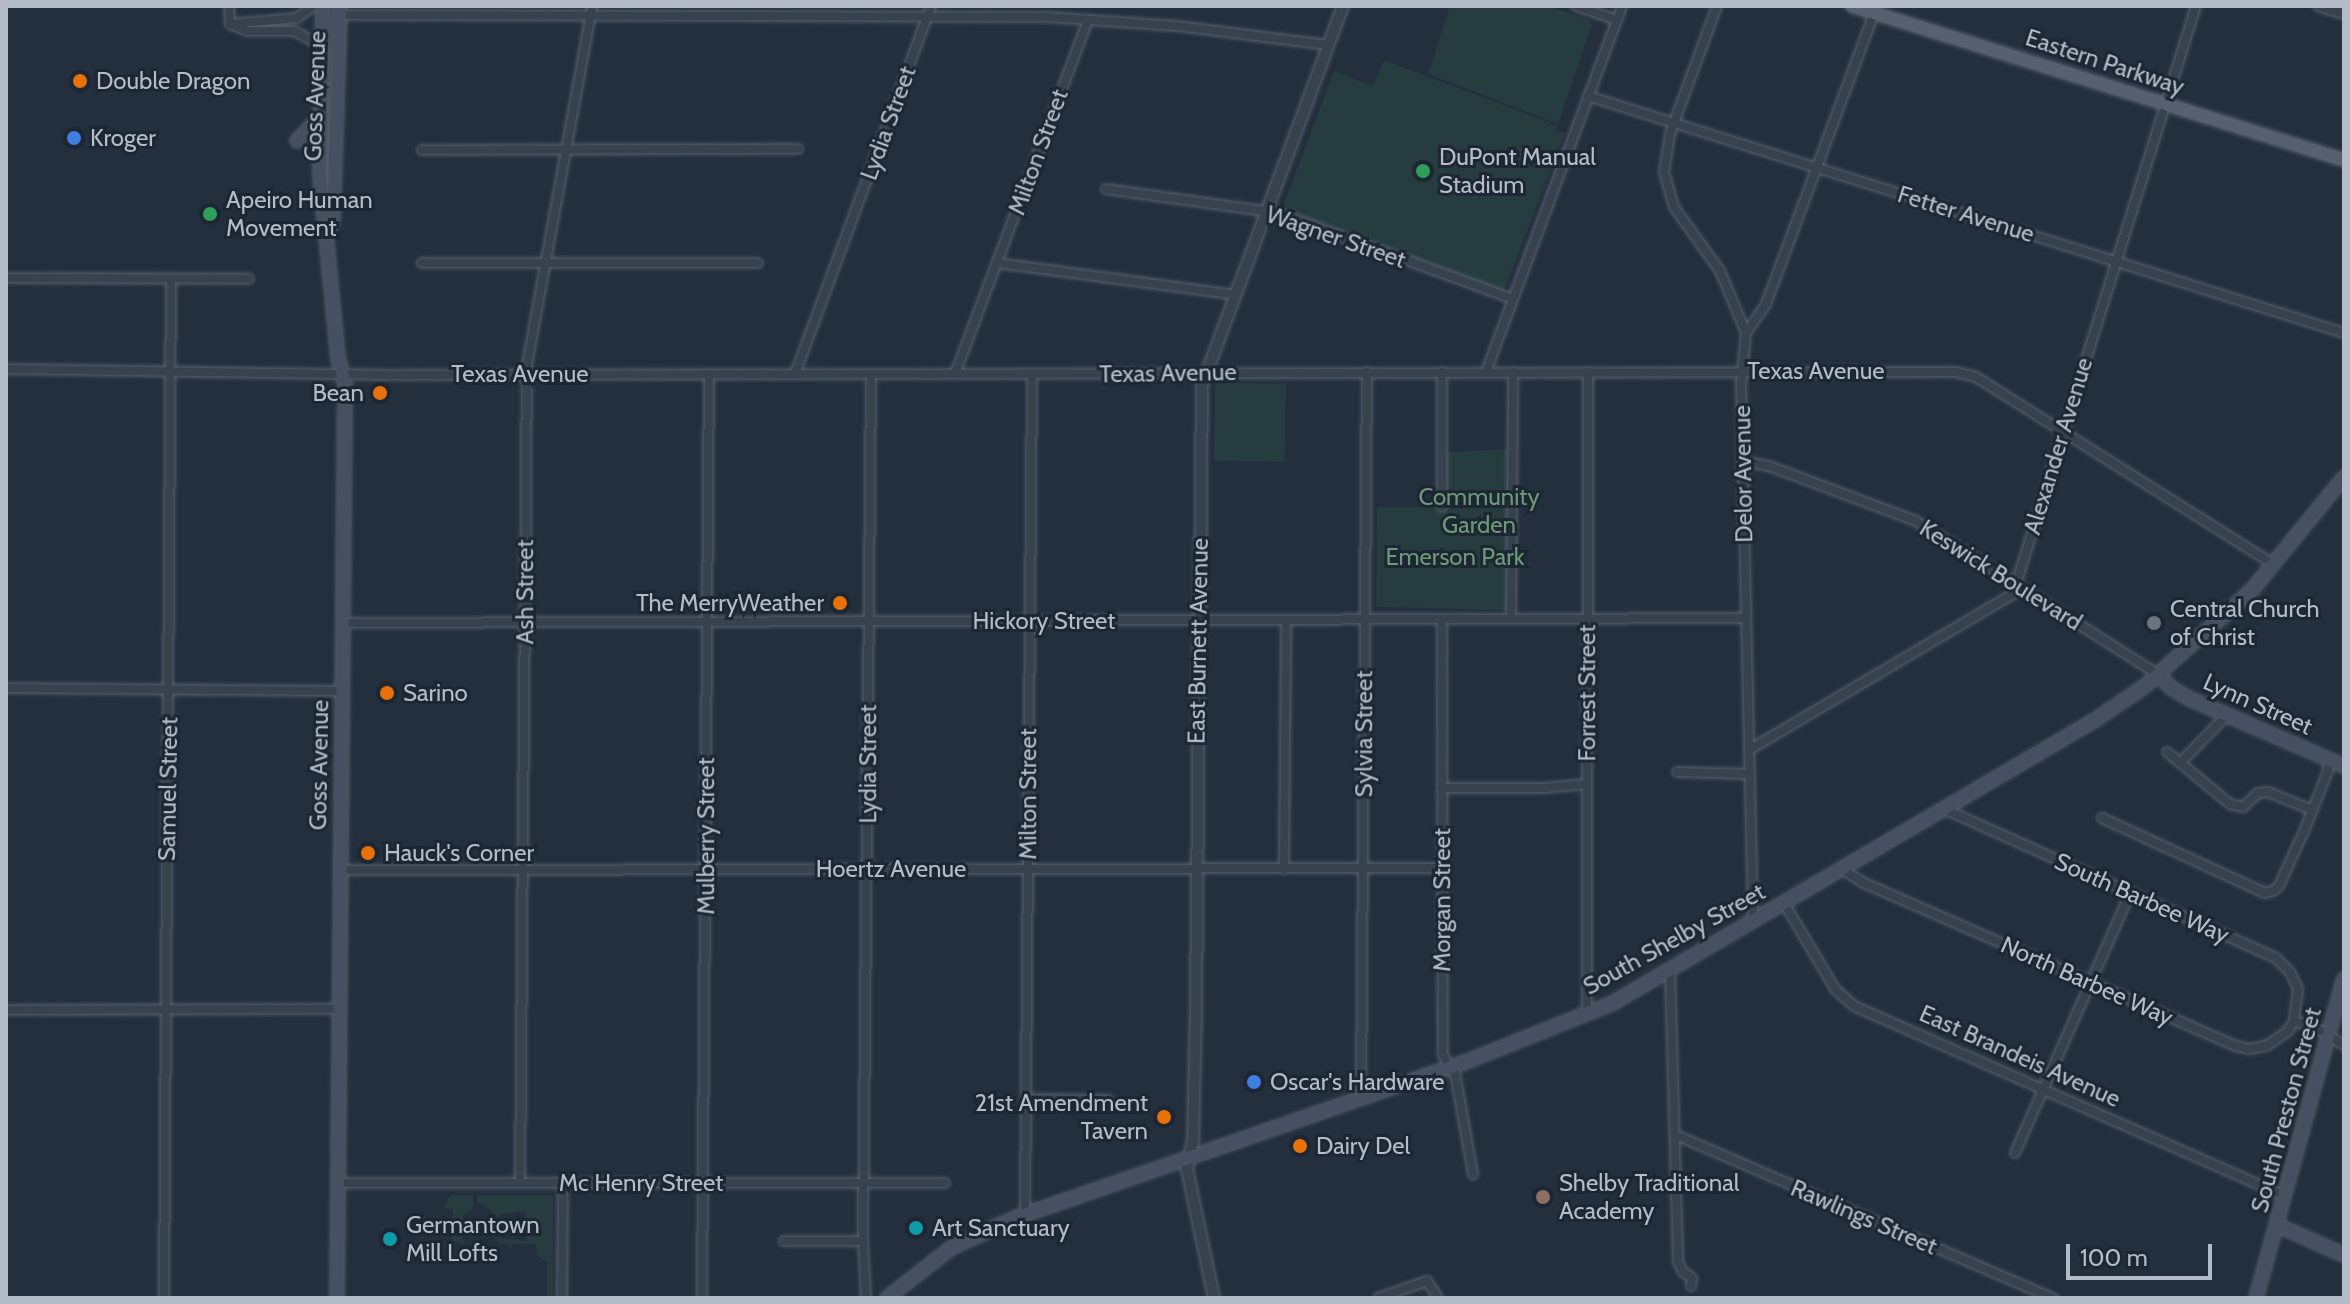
<!DOCTYPE html>
<style>
body{margin:0}
#map{position:relative;width:2350px;height:1304px;overflow:hidden;background:#242f3e;font-family:Cabin,sans-serif}
div>[style]{position:absolute}
[style*='--x']{left:calc(var(--x)*1px);top:calc(var(--y)*1px);width:calc(var(--w)*1px);rotate:calc(var(--a)*1deg)}
.green>*{inset:0;background:#263c3f;transform-origin:0 0}
.roads{filter:drop-shadow(0 0 2px #565f6c) drop-shadow(0 0 2px #565f6c)}
.minor>*{height:8px;margin:-4px;padding:0 4px;transform-origin:4px;border-radius:4px;background:#38414e}
.tertiary>*{height:10px;margin:-5px;padding:0 5px;transform-origin:5px;border-radius:5px;background:#38414e}
.secondary>*{height:12px;margin:-6px;padding:0 6px;transform-origin:6px;border-radius:6px;background:#465061}
.primary>*{height:12px;margin:-6px;padding:0 6px;transform-origin:6px;border-radius:6px;background:#56606e}
.dots>*{width:22px;height:22px;translate:-50% -50%;box-sizing:border-box;border:4px solid #1d2633;border-radius:50%}
span{translate:-50% -50%;white-space:nowrap;text-align:center;line-height:1.15;-webkit-text-stroke:6px #1d2633;paint-order:stroke}
.street-label{font-size:24px;color:#b4bcc9}
.poi-label{font-size:24px;color:#b4bcc9}
.left{translate:0 -50%;text-align:left}
.right{translate:-100% -50%;text-align:right}
.park-label{font-size:24px;color:#6b9a76}
.frame{position:absolute;inset:0;border:8px solid #b4bcc9;pointer-events:none}
.scale{position:absolute;left:2066px;top:1244px;width:146px;height:36px;box-sizing:border-box;border:4px solid #b4bcc9;border-top:0;padding-left:10px;font-size:24px;line-height:28px;white-space:nowrap;color:#b4bcc9;-webkit-text-stroke:6px #1d2633;paint-order:stroke}
</style>
<div id="map">
<div class="green">
<div style="clip-path:polygon(1450px 6px,1549px 6px,1588px 19px,1592px 25px,1558px 124px,1428px 74px)"></div>
<div style="clip-path:polygon(1384px 60px,1557px 125px,1556px 131px,1565px 133px,1504px 291px,1282px 209px,1334px 71px,1373px 86px)"></div>
<div style="left:1286px;top:384px;width:78px;height:71px;rotate:91deg"></div>
<div style="clip-path:polygon(1509px 449px,1509px 610px,1376px 607px,1377px 507px,1447px 507px,1445px 452px)"></div>
<div style="clip-path:polygon(450px 1195px,473px 1195px,473px 1208px,462px 1216px,462px 1237px,466px 1243px,454px 1243px,451px 1252px,446px 1251px,444px 1245px,452px 1241px,453px 1210px,444px 1207px)"></div>
<div style="clip-path:polygon(477px 1195px,553px 1195px,553px 1298px,547px 1298px,547px 1262px,537px 1255px,536px 1244px,512px 1244px,510px 1253px,508px 1244px,499px 1244px,495px 1237px,526px 1241px,526px 1214px,523px 1211px,500px 1215px,496px 1221px,493px 1212px,477px 1201px)"></div>
</div>
<div class="roads">
<div class="minor">
<div style="--x:229;--y:6;--w:18;--a:87"></div>
<div style="--x:1576;--y:6;--w:43;--a:18.9"></div>
<div style="--x:1717;--y:6;--w:136;--a:110.2"></div>
<div style="--x:1670;--y:134;--w:38;--a:99"></div>
<div style="--x:1664;--y:172;--w:36;--a:74"></div>
<div style="--x:1674;--y:207;--w:79;--a:54.3"></div>
<div style="--x:1720;--y:271;--w:67;--a:67.2"></div>
<div style="--x:2318;--y:6;--w:27;--a:17"></div>
<div style="--x:340;--y:15;--w:707;--a:0.16"></div>
<div style="--x:1047;--y:17;--w:130;--a:4"></div>
<div style="--x:1177;--y:26;--w:152;--a:7.2"></div>
<div style="--x:230;--y:24;--w:18;--a:22"></div>
<div style="--x:247;--y:31;--w:47;--a:0"></div>
<div style="--x:294;--y:31;--w:32;--a:28"></div>
<div style="--x:231;--y:24;--w:66;--a:-5.2"></div>
<div style="--x:297;--y:18;--w:20;--a:-37"></div>
<div style="--x:1588;--y:96;--w:792;--a:17.41"></div>
<div style="--x:422;--y:150;--w:376;--a:-0.2"></div>
<div style="--x:1106;--y:189;--w:174;--a:7.9"></div>
<div style="--x:1278;--y:213;--w:250;--a:20.1"></div>
<div style="--x:422;--y:263;--w:336;--a:0"></div>
<div style="--x:997;--y:263;--w:241;--a:7.6"></div>
<div style="--x:6;--y:278;--w:243;--a:0.2"></div>
<div style="--x:6;--y:369;--w:373;--a:0.9"></div>
<div style="--x:379;--y:375;--w:1577;--a:-0.11"></div>
<div style="--x:1956;--y:372;--w:21;--a:14"></div>
<div style="--x:1976;--y:377;--w:352;--a:32.2"></div>
<div style="--x:1486;--y:372;--w:390;--a:-69.6"></div>
<div style="--x:795;--y:374;--w:392;--a:-69.7"></div>
<div style="--x:955;--y:374;--w:378;--a:-69.4"></div>
<div style="--x:1744;--y:462;--w:25;--a:9"></div>
<div style="--x:1769;--y:466;--w:157;--a:20.5"></div>
<div style="--x:1916;--y:521;--w:288;--a:32.4"></div>
<div style="--x:1442;--y:507;--w:135;--a:-90"></div>
<div style="--x:1442;--y:619;--w:435;--a:89.9"></div>
<div style="--x:1443;--y:1054;--w:15;--a:67"></div>
<div style="--x:1449;--y:1068;--w:8;--a:40"></div>
<div style="--x:1455;--y:1073;--w:103;--a:79.9"></div>
<div style="--x:1511;--y:619;--w:247;--a:-89.5"></div>
<div style="--x:343;--y:623;--w:1402;--a:-0.2"></div>
<div style="--x:6;--y:688;--w:336;--a:0.5"></div>
<div style="--x:1749;--y:750;--w:307;--a:-30.6"></div>
<div style="--x:2013;--y:594;--w:616;--a:-72.71"></div>
<div style="--x:2167;--y:752;--w:82;--a:39.5"></div>
<div style="--x:2230;--y:804;--w:13;--a:13"></div>
<div style="--x:2243;--y:807;--w:21;--a:-43"></div>
<div style="--x:2258;--y:793;--w:10;--a:-6"></div>
<div style="--x:2268;--y:792;--w:48;--a:22.2"></div>
<div style="--x:2180;--y:763;--w:67;--a:-45.6"></div>
<div style="--x:1677;--y:772;--w:71;--a:1.6"></div>
<div style="--x:1442;--y:788;--w:102;--a:0"></div>
<div style="--x:1544;--y:788;--w:43;--a:-5.3"></div>
<div style="--x:2102;--y:818;--w:179;--a:24.7"></div>
<div style="--x:2265;--y:893;--w:8;--a:-14"></div>
<div style="--x:2273;--y:891;--w:8;--a:-40"></div>
<div style="--x:2279;--y:886;--w:60;--a:-65.6"></div>
<div style="--x:2304;--y:831;--w:65;--a:-68.2"></div>
<div style="--x:2328;--y:771;--w:12;--a:-85"></div>
<div style="--x:1284;--y:869;--w:249;--a:-89.5"></div>
<div style="--x:1842;--y:869;--w:24;--a:33"></div>
<div style="--x:1862;--y:882;--w:408;--a:23.7"></div>
<div style="--x:2236;--y:1046;--w:13;--a:13"></div>
<div style="--x:2249;--y:1049;--w:17;--a:-10"></div>
<div style="--x:2266;--y:1046;--w:27;--a:-34"></div>
<div style="--x:2288;--y:1031;--w:12;--a:-59"></div>
<div style="--x:2294;--y:1021;--w:32;--a:-83"></div>
<div style="--x:2298;--y:989;--w:19;--a:-115"></div>
<div style="--x:2290;--y:972;--w:20;--a:-135"></div>
<div style="--x:2276;--y:958;--w:364;--a:-155.8"></div>
<div style="--x:340;--y:870;--w:1102;--a:-0.1"></div>
<div style="--x:1784;--y:903;--w:100;--a:59.3"></div>
<div style="--x:1835;--y:989;--w:25;--a:42"></div>
<div style="--x:1854;--y:1006;--w:471;--a:23.8"></div>
<div style="--x:1753;--y:920;--w:536;--a:-91.28"></div>
<div style="--x:1741;--y:384;--w:51;--a:-84.4"></div>
<div style="--x:1746;--y:333;--w:35;--a:-55"></div>
<div style="--x:1766;--y:304;--w:318;--a:-69.6"></div>
<div style="--x:1670;--y:970;--w:292;--a:88.4"></div>
<div style="--x:1678;--y:1262;--w:11;--a:63"></div>
<div style="--x:1683;--y:1272;--w:11;--a:34"></div>
<div style="--x:1692;--y:1278;--w:8;--a:97"></div>
<div style="--x:6;--y:1010;--w:333;--a:-0.2"></div>
<div style="--x:1587;--y:1014;--w:642;--a:-89.91"></div>
<div style="--x:2294;--y:1021;--w:23;--a:18"></div>
<div style="--x:2316;--y:1028;--w:33;--a:31"></div>
<div style="--x:1361;--y:1097;--w:725;--a:-89.53"></div>
<div style="--x:1026;--y:1099;--w:82;--a:0.7"></div>
<div style="--x:1676;--y:1135;--w:411;--a:23.4"></div>
<div style="--x:2015;--y:1153;--w:284;--a:-66.1"></div>
<div style="--x:338;--y:1183;--w:607;--a:0"></div>
<div style="--x:520;--y:1183;--w:818;--a:-89.51"></div>
<div style="--x:527;--y:365;--w:365;--a:-79.7"></div>
<div style="--x:1025;--y:1214;--w:840;--a:-89.52"></div>
<div style="--x:784;--y:1241;--w:79;--a:0"></div>
<div style="--x:164;--y:1298;--w:1018;--a:-89.61"></div>
<div style="--x:562;--y:1298;--w:115;--a:-89.5"></div>
<div style="--x:702;--y:1298;--w:924;--a:-89.57"></div>
<div style="--x:866;--y:1298;--w:57;--a:-93"></div>
<div style="--x:863;--y:1241;--w:867;--a:-89.47"></div>
<div style="--x:1378;--y:1298;--w:52;--a:-19.1"></div>
<div style="--x:1427;--y:1281;--w:20;--a:57"></div>
</div>
<div class="tertiary">
<div style="--x:1214;--y:1298;--w:132;--a:-101.8"></div>
<div style="--x:1187;--y:1169;--w:29;--a:-78"></div>
<div style="--x:1193;--y:1141;--w:133;--a:-88.7"></div>
<div style="--x:1196;--y:1008;--w:623;--a:-89.45"></div>
<div style="--x:1202;--y:385;--w:404;--a:-69.6"></div>
</div>
<div class="secondary">
<div style="--x:323;--y:6;--w:168;--a:91"></div>
<div style="--x:320;--y:174;--w:185;--a:84.4"></div>
<div style="--x:338;--y:358;--w:28;--a:75"></div>
<div style="--x:345;--y:385;--w:913;--a:90.5"></div>
<div style="--x:297;--y:141;--w:33;--a:-46"></div>
<div style="--x:329;--y:231;--w:14;--a:-73"></div>
<div style="--x:333;--y:218;--w:212;--a:-88.1"></div>
<div style="--x:2159;--y:675;--w:16;--a:47"></div>
<div style="--x:2170;--y:687;--w:21;--a:31"></div>
<div style="--x:2188;--y:698;--w:170;--a:23.6"></div>
<div style="--x:2277;--y:1225;--w:73;--a:24.1"></div>
<div style="--x:887;--y:1298;--w:81;--a:-38"></div>
<div style="--x:951;--y:1248;--w:71;--a:-25.1"></div>
<div style="--x:1015;--y:1218;--w:474;--a:-19.1"></div>
<div style="--x:1463;--y:1063;--w:162;--a:-21.8"></div>
<div style="--x:1613;--y:1003;--w:559;--a:-30.42"></div>
<div style="--x:2095;--y:720;--w:60;--a:-34.2"></div>
<div style="--x:2145;--y:686;--w:144;--a:-41.9"></div>
<div style="--x:2252;--y:590;--w:146;--a:-50.8"></div>
<div style="--x:2256;--y:1298;--w:331;--a:-74.6"></div>
</div>
<div class="primary">
<div style="--x:1852;--y:6;--w:516;--a:17.38"></div>
</div>
</div>
<div class="dots">
<div style="left:80px;top:81px;background:#e8710a"></div>
<div style="left:74px;top:138px;background:#3f7fe0"></div>
<div style="left:1423px;top:171px;background:#2e9e5b"></div>
<div style="left:210px;top:214px;background:#2e9e5b"></div>
<div style="left:380px;top:393px;background:#e8710a"></div>
<div style="left:840px;top:603px;background:#e8710a"></div>
<div style="left:2154px;top:623px;background:#6b7280"></div>
<div style="left:387px;top:693px;background:#e8710a"></div>
<div style="left:368px;top:853px;background:#e8710a"></div>
<div style="left:1254px;top:1082px;background:#3f7fe0"></div>
<div style="left:1164px;top:1117px;background:#e8710a"></div>
<div style="left:1300px;top:1146px;background:#e8710a"></div>
<div style="left:1543px;top:1197px;background:#8d6e63"></div>
<div style="left:916px;top:1228px;background:#0f9aa8"></div>
<div style="left:390px;top:1239px;background:#0f9aa8"></div>
</div>
<div class="street-label">
<span style="left:2105px;top:62px;rotate:18deg">Eastern Parkway</span>
<span style="left:315px;top:96px;rotate:-88deg">Goss Avenue</span>
<span style="left:888px;top:123px;rotate:-70deg">Lydia Street</span>
<span style="left:1038px;top:152px;rotate:-70deg">Milton Street</span>
<span style="left:1966px;top:214px;rotate:17deg">Fetter Avenue</span>
<span style="left:1336px;top:237px;rotate:19deg">Wagner Street</span>
<span style="left:1816px;top:371px">Texas Avenue</span>
<span style="left:1168px;top:373px;rotate:-1deg">Texas Avenue</span>
<span style="left:520px;top:374px">Texas Avenue</span>
<span style="left:2058px;top:446px;rotate:-73deg">Alexander Avenue</span>
<span style="left:1743px;top:474px;rotate:-91deg">Delor Avenue</span>
<span style="left:2001px;top:575px;rotate:32deg">Keswick Boulevard</span>
<span style="left:525px;top:592px;rotate:-90deg">Ash Street</span>
<span style="left:1044px;top:621px">Hickory Street</span>
<span style="left:1198px;top:641px;rotate:-89deg">East Burnett Avenue</span>
<span style="left:1587px;top:693px;rotate:-90deg">Forrest Street</span>
<span style="left:2258px;top:704px;rotate:24deg">Lynn Street</span>
<span style="left:1364px;top:734px;rotate:-90deg">Sylvia Street</span>
<span style="left:868px;top:764px;rotate:-90deg">Lydia Street</span>
<span style="left:319px;top:765px;rotate:-89deg">Goss Avenue</span>
<span style="left:168px;top:789px;rotate:-89deg">Samuel Street</span>
<span style="left:1028px;top:794px;rotate:-90deg">Milton Street</span>
<span style="left:706px;top:836px;rotate:-90deg">Mulberry Street</span>
<span style="left:891px;top:869px">Hoertz Avenue</span>
<span style="left:2142px;top:898px;rotate:24deg">South Barbee Way</span>
<span style="left:1442px;top:900px;rotate:-90deg">Morgan Street</span>
<span style="left:1674px;top:939px;rotate:-29deg">South Shelby Street</span>
<span style="left:2087px;top:981px;rotate:24deg">North Barbee Way</span>
<span style="left:2020px;top:1056px;rotate:24deg">East Brandeis Avenue</span>
<span style="left:2286px;top:1110px;rotate:-75deg">South Preston Street</span>
<span style="left:641px;top:1183px">Mc Henry Street</span>
<span style="left:1864px;top:1217px;rotate:23deg">Rawlings Street</span>
</div>
<div class="poi-label">
<span class="left" style="left:96px;top:81px">Double Dragon</span>
<span class="left" style="left:90px;top:138px">Kroger</span>
<span class="left" style="left:1439px;top:171px">DuPont Manual<br>Stadium</span>
<span class="left" style="left:226px;top:214px">Apeiro Human<br>Movement</span>
<span class="right" style="left:364px;top:393px">Bean</span>
<span class="right" style="left:824px;top:603px">The MerryWeather</span>
<span class="left" style="left:2170px;top:623px">Central Church<br>of Christ</span>
<span class="left" style="left:403px;top:693px">Sarino</span>
<span class="left" style="left:384px;top:853px">Hauck's Corner</span>
<span class="left" style="left:1270px;top:1082px">Oscar's Hardware</span>
<span class="right" style="left:1148px;top:1117px">21st Amendment<br>Tavern</span>
<span class="left" style="left:1316px;top:1146px">Dairy Del</span>
<span class="left" style="left:1559px;top:1197px">Shelby Traditional<br>Academy</span>
<span class="left" style="left:406px;top:1239px">Germantown<br>Mill Lofts</span>
<span class="left" style="left:932px;top:1228px">Art Sanctuary</span>
</div>
<div class="park-label">
<span style="left:1479px;top:511px">Community<br>Garden</span>
<span style="left:1455px;top:557px">Emerson Park</span>
</div>
<div class="frame"></div>
<div class="scale">100 m</div>
</div>
